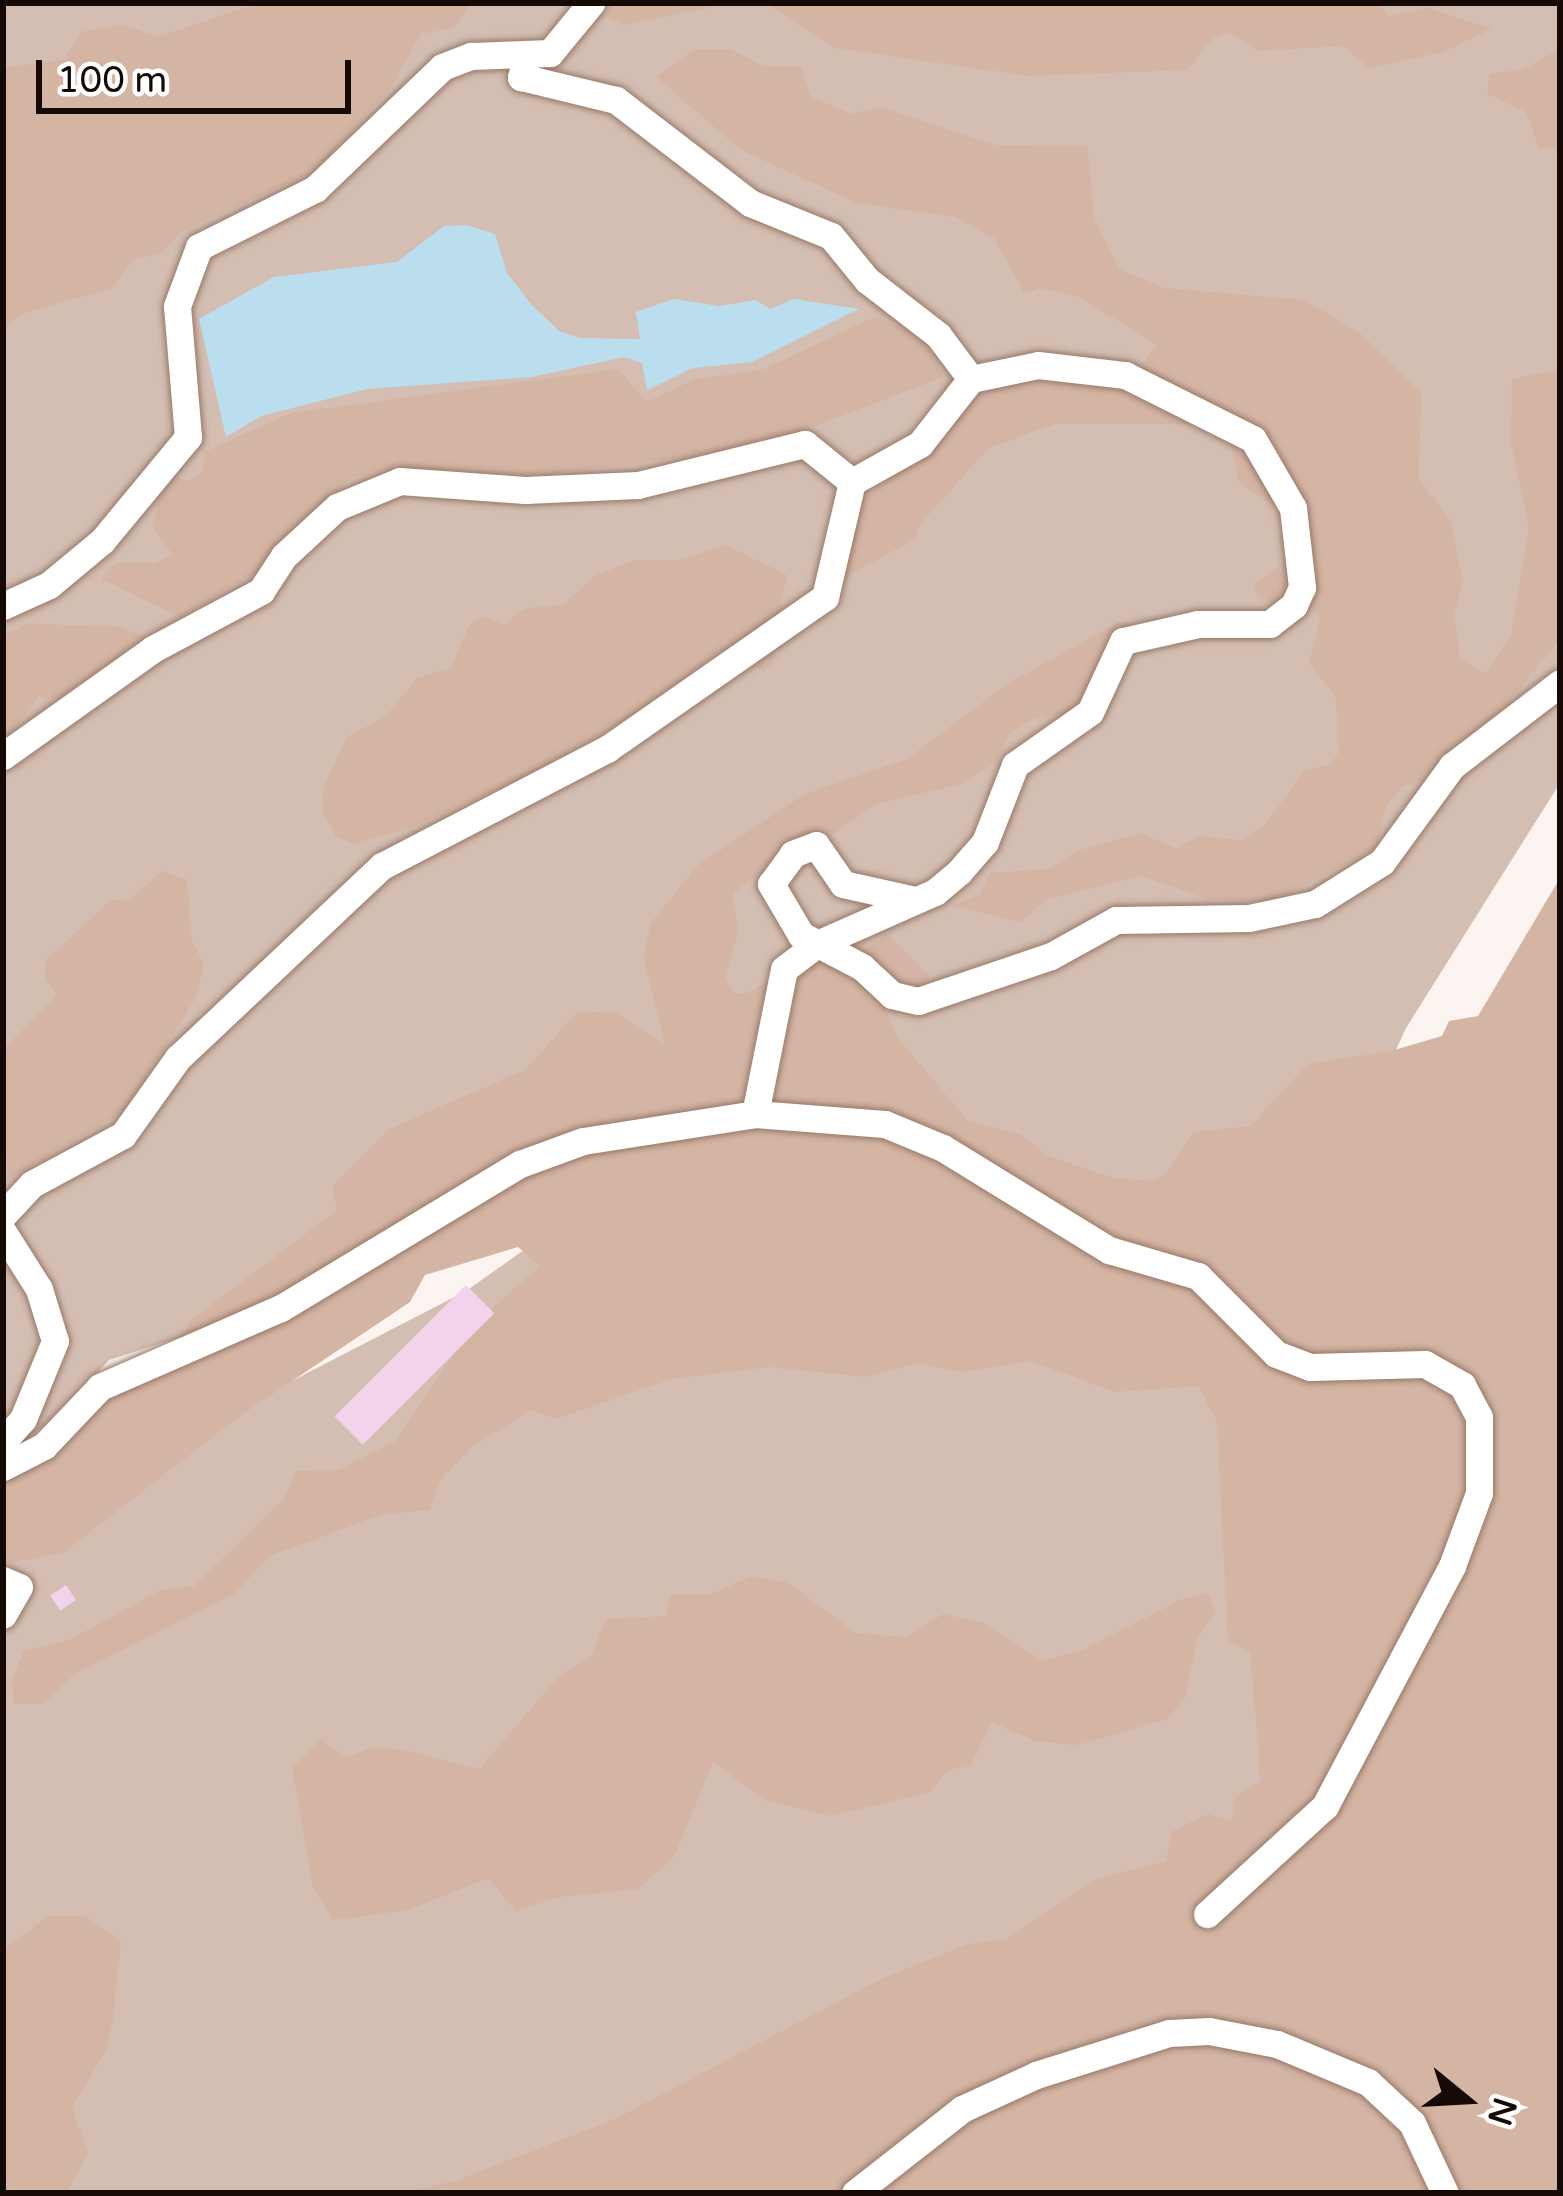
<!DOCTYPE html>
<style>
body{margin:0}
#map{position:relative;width:1563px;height:2196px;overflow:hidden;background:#fbf4f0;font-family:"Varela Round",sans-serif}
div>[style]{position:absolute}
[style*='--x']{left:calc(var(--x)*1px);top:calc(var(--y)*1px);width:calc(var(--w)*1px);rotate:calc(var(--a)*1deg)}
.green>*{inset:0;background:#d4beb2}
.forest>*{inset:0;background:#d4b5a4}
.water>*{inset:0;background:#bbdeee}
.building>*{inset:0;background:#f1d3ec;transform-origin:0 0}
.roads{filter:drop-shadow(0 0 3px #987968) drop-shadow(0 0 3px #987968)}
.minor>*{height:27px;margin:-13.5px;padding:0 13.5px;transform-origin:13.5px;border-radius:13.5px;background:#fff}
span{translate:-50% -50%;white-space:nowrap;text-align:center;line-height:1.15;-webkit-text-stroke:9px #fff;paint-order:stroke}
.frame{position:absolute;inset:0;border:6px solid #150a05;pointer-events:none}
.north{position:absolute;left:1407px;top:2040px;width:120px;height:120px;-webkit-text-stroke:9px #fff;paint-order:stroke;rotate:108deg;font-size:33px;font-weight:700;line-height:48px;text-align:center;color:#150a05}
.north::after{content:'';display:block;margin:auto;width:42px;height:54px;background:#150a05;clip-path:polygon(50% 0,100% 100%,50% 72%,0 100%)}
.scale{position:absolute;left:36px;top:60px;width:315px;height:54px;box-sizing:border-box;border:6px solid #150a05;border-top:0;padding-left:15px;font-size:36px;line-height:42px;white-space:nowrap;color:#150a05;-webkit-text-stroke:9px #fff;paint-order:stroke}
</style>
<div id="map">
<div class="green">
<div style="clip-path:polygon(3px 3px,1560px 3px,1560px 783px,1406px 1028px,1375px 1095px,1201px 1250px,883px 1111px,109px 1360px,54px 1420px,3px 1453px)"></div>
<div style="clip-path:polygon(524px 1250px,1224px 1322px,1322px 1790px,548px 2193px,3px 2193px,3px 1530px,466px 1291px)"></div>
</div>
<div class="forest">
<div style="clip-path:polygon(259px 3px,472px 3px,453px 28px,421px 34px,392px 86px,315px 171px,182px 231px,163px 253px,134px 259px,111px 289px,26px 312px,3px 329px,3px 68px,63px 60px,83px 31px,122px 25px,158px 37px)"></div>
<div style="clip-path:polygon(611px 3px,733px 3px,623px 25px,606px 15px)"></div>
<div style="clip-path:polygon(734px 3px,1379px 3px,1388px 16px,1428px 8px,1492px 29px,1443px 52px,1368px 68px,1344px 46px,1259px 51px,1229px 33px,1212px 39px,1187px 70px,1028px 76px,835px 48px,767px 4px)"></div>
<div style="clip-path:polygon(694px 49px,731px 49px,764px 66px,801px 67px,811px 97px,853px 114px,882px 107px,996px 145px,1087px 146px,1095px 220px,1119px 269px,1165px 288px,1304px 300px,1360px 333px,1421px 393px,1419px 479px,1451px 521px,1463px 583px,1454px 614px,1460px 656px,1485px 674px,1511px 636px,1529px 528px,1511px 445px,1512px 379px,1560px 369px,1560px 640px,1508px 703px,1421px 781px,1403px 786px,1386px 807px,1377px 847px,1274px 901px,1211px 900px,1140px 876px,1048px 899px,1020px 922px,952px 906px,980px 894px,990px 873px,1048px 869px,1080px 850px,1140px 833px,1176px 848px,1199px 836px,1240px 840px,1264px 826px,1304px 771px,1331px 764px,1338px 753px,1336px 698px,1309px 662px,1320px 620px,1312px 608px,1296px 615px,1257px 596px,1253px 585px,1286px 562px,1280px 510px,1239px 483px,1230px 444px,1194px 424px,1055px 424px,989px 448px,919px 525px,917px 538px,837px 582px,864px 499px,937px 442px,977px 387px,1139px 368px,1157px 345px,1079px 297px,1039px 288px,1024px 293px,994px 238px,955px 217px,857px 203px,741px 150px,656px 77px)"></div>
<div style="clip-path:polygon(1560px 49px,1560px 150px,1539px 148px,1526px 112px,1487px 94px,1490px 74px,1524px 69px)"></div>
<div style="clip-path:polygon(876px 316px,923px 339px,944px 377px,815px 426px,694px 456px,550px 474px,379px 470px,349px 479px,257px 572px,180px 617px,101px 579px,115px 563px,155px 563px,172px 554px,153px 527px,159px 501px,147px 500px,169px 476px,188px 481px,201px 473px,205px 452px,291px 413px,618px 369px,647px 402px,693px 380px,764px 369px)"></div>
<div style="clip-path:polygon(726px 545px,787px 575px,772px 648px,777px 658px,764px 672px,720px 650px,647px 708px,525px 776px,419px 825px,353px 844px,336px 837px,322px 811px,324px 785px,347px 737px,386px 716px,417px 678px,451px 668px,469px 626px,483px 616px,505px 625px,523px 609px,564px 604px,594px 576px,634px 560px,678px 560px)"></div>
<div style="clip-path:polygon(1119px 622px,1135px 625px,1143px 645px,1078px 712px,1034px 719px,1011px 732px,995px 762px,965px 783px,877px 804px,833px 834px,810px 837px,733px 893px,738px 933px,725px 979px,734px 993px,748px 993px,809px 959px,860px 953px,887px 934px,930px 977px,925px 986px,881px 998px,898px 1038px,968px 1121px,1021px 1135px,1048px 1156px,1113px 1178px,1151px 1181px,1167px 1173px,1194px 1132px,1250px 1126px,1308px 1064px,1391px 1051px,1442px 1036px,1449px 1021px,1478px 1016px,1560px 878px,1560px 2193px,398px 2193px,455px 2181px,617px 2118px,877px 1981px,967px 1944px,1007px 1939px,1096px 1879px,1166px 1861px,1171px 1832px,1208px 1814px,1232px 1822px,1234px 1798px,1260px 1781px,1257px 1733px,1250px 1653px,1228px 1641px,1217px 1422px,1198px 1386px,1115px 1392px,1030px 1361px,961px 1372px,918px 1363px,867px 1377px,770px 1367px,672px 1379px,555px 1419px,531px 1410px,472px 1447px,440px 1481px,430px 1510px,383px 1514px,270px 1556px,234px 1594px,75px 1674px,43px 1704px,14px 1704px,12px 1680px,24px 1651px,69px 1640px,161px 1590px,194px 1586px,284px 1499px,296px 1471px,339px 1470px,394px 1442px,475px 1323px,540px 1266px,518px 1247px,425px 1275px,410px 1302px,240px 1416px,63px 1553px,3px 1564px,3px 1477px,97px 1400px,161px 1369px,192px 1319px,337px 1210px,332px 1187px,391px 1128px,525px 1070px,576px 1013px,613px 1011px,665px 1045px,644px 959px,650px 924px,698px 865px,805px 794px,907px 759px,1007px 684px)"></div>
<div style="clip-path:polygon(26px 624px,117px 626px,142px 636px,135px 652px,60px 698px,39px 697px,3px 742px,3px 636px)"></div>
<div style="clip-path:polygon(162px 871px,187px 880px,192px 942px,204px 964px,197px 996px,123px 1112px,7px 1180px,3px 1050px,57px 995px,45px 980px,46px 960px,111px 900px,130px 899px)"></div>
<div style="clip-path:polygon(750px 1577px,787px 1582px,856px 1633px,907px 1637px,943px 1614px,982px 1622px,1043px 1661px,1085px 1649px,1182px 1599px,1208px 1593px,1216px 1612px,1197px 1639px,1186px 1695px,1168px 1719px,1078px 1745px,1034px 1741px,992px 1722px,970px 1766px,948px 1770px,930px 1792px,831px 1816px,765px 1800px,713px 1762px,674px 1857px,638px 1889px,560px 1897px,516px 1911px,488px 1878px,408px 1910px,333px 1920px,313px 1887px,292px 1768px,321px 1739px,346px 1758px,373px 1747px,404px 1750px,479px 1769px,558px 1677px,592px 1656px,606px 1619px,665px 1616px,670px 1594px,709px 1595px)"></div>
<div style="clip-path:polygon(48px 1916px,84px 1916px,121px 1941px,113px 2020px,108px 2046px,72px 2108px,88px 2153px,67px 2193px,3px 2193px,3px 1950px)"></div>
</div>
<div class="water">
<div style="clip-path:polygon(466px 225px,495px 234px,507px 273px,531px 304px,559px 331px,580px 338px,640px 339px,636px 312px,674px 299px,719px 306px,756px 300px,770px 309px,794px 299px,859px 309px,752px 362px,693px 368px,647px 390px,642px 363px,624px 357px,532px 377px,367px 389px,261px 416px,226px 437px,199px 319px,274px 277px,397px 262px,444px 226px)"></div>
</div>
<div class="building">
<div style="left:466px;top:1285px;width:40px;height:186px;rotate:45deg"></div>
<div style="left:66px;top:1585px;width:18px;height:19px;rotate:56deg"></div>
</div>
<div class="roads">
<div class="minor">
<div style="--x:526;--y:56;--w:22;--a:103"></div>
<div style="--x:521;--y:77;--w:98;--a:13.6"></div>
<div style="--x:616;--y:100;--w:169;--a:37.5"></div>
<div style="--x:750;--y:203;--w:87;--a:22.2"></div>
<div style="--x:831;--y:236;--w:57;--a:50.7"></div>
<div style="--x:867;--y:280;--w:90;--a:37.8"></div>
<div style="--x:938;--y:335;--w:55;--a:53.1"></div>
<div style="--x:3;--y:606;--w:51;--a:-24.5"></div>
<div style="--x:49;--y:585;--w:69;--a:-39.7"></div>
<div style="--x:102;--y:541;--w:135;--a:-50.4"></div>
<div style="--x:188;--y:437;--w:131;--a:-94.8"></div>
<div style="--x:177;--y:306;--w:63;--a:-69.6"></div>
<div style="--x:199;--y:247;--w:130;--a:-26.6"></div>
<div style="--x:315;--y:189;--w:176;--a:-43.8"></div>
<div style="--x:442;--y:67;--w:31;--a:-21"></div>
<div style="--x:471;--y:56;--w:79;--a:-2.2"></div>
<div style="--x:550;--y:53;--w:65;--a:-50.6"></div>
<div style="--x:3;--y:756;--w:184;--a:-35.5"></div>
<div style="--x:153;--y:649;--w:123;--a:-28.2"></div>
<div style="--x:261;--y:591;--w:42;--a:-56.7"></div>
<div style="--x:284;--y:556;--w:72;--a:-42.8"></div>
<div style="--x:337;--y:507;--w:68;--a:-22.4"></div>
<div style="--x:400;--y:481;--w:125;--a:4.1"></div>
<div style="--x:525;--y:490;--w:113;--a:-2.5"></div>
<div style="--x:638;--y:485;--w:172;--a:-13.8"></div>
<div style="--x:805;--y:444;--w:60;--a:39"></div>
<div style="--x:852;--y:482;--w:78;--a:-29.2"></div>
<div style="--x:920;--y:444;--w:83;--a:-51.9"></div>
<div style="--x:971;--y:379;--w:68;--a:-11.8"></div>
<div style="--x:1038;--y:365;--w:88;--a:6.6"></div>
<div style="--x:1125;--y:375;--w:143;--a:26.6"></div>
<div style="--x:1253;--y:439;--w:80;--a:59.9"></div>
<div style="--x:1293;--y:508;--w:80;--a:83.5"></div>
<div style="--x:1302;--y:587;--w:20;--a:114"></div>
<div style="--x:1294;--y:605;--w:31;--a:142"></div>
<div style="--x:1270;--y:624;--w:72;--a:180"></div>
<div style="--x:1198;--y:624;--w:77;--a:167.2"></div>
<div style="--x:1123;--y:641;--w:78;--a:114.9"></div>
<div style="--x:1090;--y:712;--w:92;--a:144.8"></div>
<div style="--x:1015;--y:765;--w:83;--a:111.3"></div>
<div style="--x:985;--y:842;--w:40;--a:131"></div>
<div style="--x:959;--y:872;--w:31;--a:140"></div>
<div style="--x:935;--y:892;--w:129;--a:156.2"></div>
<div style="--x:817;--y:944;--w:41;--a:142.9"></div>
<div style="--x:784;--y:969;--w:148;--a:101.3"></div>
<div style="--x:915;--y:900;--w:74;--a:-167.5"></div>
<div style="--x:843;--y:884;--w:47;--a:-124.7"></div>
<div style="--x:816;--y:845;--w:25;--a:159"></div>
<div style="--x:793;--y:854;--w:37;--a:126"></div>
<div style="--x:771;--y:884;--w:59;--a:59.5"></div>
<div style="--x:801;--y:935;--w:69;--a:27.7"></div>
<div style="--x:862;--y:967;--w:41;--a:43"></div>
<div style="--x:892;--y:995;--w:27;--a:13"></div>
<div style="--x:918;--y:1001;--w:140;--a:-18.7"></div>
<div style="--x:1051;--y:956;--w:74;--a:-29"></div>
<div style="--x:1116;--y:920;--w:133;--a:-0.9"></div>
<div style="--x:1249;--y:918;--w:67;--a:-12"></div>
<div style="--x:1315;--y:904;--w:79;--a:-32.1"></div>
<div style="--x:1382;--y:862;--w:119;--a:-53.9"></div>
<div style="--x:1452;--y:766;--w:136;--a:-37.5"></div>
<div style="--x:3;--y:1215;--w:42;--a:-46.9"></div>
<div style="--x:32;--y:1184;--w:103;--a:-28.3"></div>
<div style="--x:123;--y:1135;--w:95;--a:-54.5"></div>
<div style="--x:178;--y:1058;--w:280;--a:-43.3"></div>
<div style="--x:382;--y:866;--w:254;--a:-27.5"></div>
<div style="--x:607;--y:749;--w:266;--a:-34.9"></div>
<div style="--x:825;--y:597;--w:118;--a:-76.8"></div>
<div style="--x:3;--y:1232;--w:67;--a:57.7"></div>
<div style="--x:39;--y:1289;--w:54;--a:72.9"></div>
<div style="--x:55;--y:1341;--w:84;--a:112.3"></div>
<div style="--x:23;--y:1419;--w:30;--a:132"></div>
<div style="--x:3;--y:1467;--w:46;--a:-27.1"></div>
<div style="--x:44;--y:1446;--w:81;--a:-46.5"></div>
<div style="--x:100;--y:1387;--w:197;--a:-23.6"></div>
<div style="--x:281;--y:1308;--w:279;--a:-31.1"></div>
<div style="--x:520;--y:1164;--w:67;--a:-20.1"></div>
<div style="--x:583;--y:1141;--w:174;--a:-8.9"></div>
<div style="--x:755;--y:1114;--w:130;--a:4.4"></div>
<div style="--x:885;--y:1124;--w:63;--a:22.5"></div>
<div style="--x:943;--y:1148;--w:195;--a:31.6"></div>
<div style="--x:1109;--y:1250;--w:93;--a:16.3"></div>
<div style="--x:1198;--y:1276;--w:110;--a:45"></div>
<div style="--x:1276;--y:1354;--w:36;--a:21"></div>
<div style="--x:1310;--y:1367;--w:115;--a:-1.5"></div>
<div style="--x:1425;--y:1364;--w:43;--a:29.6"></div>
<div style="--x:1462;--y:1385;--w:36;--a:62"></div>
<div style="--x:1479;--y:1417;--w:76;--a:90"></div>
<div style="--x:1479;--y:1493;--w:78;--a:110.3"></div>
<div style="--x:1452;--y:1566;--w:272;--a:117.9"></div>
<div style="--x:1325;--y:1806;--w:160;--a:137.5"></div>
<div style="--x:3;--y:1580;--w:17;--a:24"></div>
<div style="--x:19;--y:1587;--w:32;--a:120"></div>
<div style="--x:855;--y:2193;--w:136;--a:-38.1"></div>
<div style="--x:962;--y:2109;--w:81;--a:-24.7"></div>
<div style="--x:1036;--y:2075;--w:139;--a:-17.5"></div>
<div style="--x:1169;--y:2033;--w:40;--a:-2.9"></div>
<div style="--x:1209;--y:2031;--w:69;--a:10.8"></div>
<div style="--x:1277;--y:2044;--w:99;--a:22.7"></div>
<div style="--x:1368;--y:2082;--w:60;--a:43"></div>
<div style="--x:1412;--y:2123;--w:77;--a:64.8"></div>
</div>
</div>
<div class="frame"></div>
<div class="north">N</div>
<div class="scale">100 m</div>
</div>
